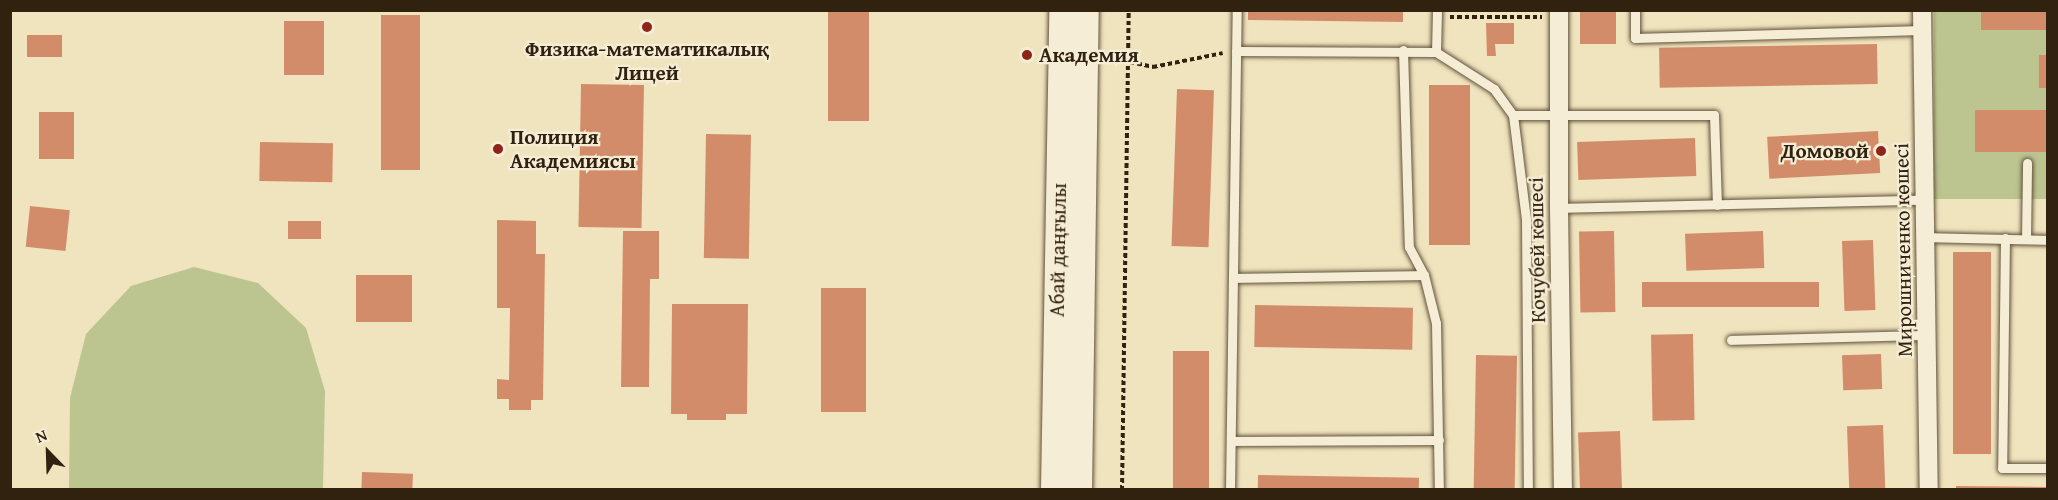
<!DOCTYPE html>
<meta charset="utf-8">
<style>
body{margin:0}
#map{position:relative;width:2058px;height:500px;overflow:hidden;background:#f0e4be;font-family:"Gentium Book Plus",serif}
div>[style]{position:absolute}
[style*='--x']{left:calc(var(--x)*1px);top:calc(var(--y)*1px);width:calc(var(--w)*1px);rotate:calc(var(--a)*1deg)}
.green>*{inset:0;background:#bcc490;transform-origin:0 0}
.building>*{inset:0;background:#d38c6a;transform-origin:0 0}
.path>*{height:4px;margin-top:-2px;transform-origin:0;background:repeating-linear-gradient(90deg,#31220f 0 4.5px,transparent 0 7.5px)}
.roads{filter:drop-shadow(0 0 2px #61523b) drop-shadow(0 0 2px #61523b)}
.lane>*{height:9px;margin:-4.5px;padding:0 4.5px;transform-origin:4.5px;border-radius:4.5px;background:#f5edd5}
.street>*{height:18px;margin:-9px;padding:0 9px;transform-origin:9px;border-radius:9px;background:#f5edd5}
.secondary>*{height:27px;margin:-13.5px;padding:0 13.5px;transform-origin:13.5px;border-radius:13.5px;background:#f5edd5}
.dots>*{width:16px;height:16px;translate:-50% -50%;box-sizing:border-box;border:3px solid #f5edd5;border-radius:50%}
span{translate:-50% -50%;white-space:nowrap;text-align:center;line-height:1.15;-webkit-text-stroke:4.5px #f5edd5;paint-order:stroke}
.poi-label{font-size:21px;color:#31220f;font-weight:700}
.left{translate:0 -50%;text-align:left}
.right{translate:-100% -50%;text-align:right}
.street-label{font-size:21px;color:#31220f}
.frame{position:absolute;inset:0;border:12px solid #31220f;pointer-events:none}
.north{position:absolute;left:18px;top:422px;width:60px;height:60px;-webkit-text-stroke:4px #f5edd5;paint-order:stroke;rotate:337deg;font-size:16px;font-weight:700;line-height:24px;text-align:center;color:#31220f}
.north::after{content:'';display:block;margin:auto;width:21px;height:27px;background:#31220f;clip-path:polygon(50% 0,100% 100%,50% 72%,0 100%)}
</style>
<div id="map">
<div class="green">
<div style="left:1934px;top:11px;width:113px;height:188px"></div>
<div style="clip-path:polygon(194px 267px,258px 283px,306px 328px,325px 391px,323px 489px,69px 489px,70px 398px,86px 334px,131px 286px)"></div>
</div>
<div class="building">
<div style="left:828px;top:10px;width:41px;height:111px"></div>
<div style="clip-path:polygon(1248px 10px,1403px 10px,1403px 22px,1248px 20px)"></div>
<div style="left:1580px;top:10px;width:36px;height:34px"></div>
<div style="left:1981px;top:10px;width:67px;height:20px"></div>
<div style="left:381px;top:15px;width:39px;height:155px"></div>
<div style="left:284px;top:21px;width:40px;height:54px"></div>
<div style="clip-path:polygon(1486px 23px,1514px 23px,1514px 44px,1495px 44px,1496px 56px,1487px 56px)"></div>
<div style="left:27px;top:35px;width:35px;height:22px"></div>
<div style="left:1877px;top:44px;width:40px;height:218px;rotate:89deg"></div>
<div style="left:2039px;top:55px;width:9px;height:33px"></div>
<div style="left:581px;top:84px;width:63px;height:143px;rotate:1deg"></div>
<div style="left:1429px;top:85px;width:41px;height:160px"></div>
<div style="left:1177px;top:89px;width:37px;height:157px;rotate:2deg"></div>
<div style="left:2048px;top:110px;width:42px;height:73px;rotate:90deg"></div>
<div style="left:39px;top:112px;width:35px;height:47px"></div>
<div style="left:1878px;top:131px;width:42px;height:111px;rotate:87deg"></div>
<div style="left:706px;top:134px;width:45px;height:124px;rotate:1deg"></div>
<div style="left:1695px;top:138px;width:38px;height:118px;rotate:88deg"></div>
<div style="left:260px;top:142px;width:73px;height:39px;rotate:1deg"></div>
<div style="left:30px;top:206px;width:40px;height:41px;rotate:6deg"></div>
<div style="clip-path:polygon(497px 220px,536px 221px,536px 254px,545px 254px,543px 400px,531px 400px,531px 410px,509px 410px,509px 399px,497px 399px,497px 379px,509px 380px,510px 308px,497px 308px)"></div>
<div style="left:288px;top:221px;width:33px;height:18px"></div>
<div style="clip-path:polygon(623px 231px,659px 231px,659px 279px,650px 279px,649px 387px,621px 387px)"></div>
<div style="left:1614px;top:231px;width:81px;height:35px;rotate:89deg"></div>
<div style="left:1763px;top:231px;width:37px;height:78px;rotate:88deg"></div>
<div style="left:1873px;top:240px;width:70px;height:31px;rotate:88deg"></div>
<div style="left:1953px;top:252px;width:38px;height:202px"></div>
<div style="left:356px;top:275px;width:56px;height:47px"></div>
<div style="left:1819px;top:282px;width:25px;height:177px;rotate:90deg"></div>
<div style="left:821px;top:288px;width:45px;height:124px"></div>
<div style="clip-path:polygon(672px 304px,748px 304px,747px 414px,726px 414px,726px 420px,687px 420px,687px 414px,671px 414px)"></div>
<div style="left:1255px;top:305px;width:158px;height:42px;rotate:1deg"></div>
<div style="left:1693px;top:334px;width:86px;height:42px;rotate:89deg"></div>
<div style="left:1173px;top:351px;width:36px;height:139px"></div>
<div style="left:1881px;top:354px;width:35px;height:39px;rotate:88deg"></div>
<div style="left:1476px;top:355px;width:41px;height:135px;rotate:1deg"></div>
<div style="left:1883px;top:425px;width:65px;height:36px;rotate:88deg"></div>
<div style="left:1620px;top:431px;width:59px;height:42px;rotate:88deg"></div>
<div style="left:362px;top:472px;width:51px;height:18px;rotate:2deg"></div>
<div style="left:1258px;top:475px;width:161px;height:15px;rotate:1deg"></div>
<div style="clip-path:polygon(1956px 486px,2048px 487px,2048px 490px,1956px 490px)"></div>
</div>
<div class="path">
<div style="--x:1450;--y:17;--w:92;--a:0"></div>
<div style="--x:1130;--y:62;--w:24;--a:12"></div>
<div style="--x:1153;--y:67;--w:71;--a:-11.3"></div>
<div style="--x:1122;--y:490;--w:480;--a:-89.2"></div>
</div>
<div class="roads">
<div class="lane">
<div style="--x:1635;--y:10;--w:28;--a:90"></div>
<div style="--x:1635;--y:38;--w:287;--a:-1.6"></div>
<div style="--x:1403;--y:50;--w:197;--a:88.3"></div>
<div style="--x:1409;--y:247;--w:32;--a:62"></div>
<div style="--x:1424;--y:275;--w:49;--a:76"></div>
<div style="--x:1436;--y:323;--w:167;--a:89"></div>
<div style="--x:1236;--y:51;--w:200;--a:0.3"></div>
<div style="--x:1436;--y:52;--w:69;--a:32.5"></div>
<div style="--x:1494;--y:89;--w:32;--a:54"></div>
<div style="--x:1513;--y:115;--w:105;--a:82.9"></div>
<div style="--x:1526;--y:219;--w:271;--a:89.6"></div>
<div style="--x:1436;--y:52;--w:42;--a:-88.6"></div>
<div style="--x:1513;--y:115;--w:201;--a:0"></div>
<div style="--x:1714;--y:115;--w:90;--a:88.1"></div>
<div style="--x:1559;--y:208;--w:366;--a:-1.3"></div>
<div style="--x:1925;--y:237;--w:123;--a:1.4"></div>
<div style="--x:2005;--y:238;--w:230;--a:90.7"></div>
<div style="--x:2002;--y:468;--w:46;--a:0"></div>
<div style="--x:2026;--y:239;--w:76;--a:-89.2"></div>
<div style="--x:1233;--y:278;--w:191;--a:-0.9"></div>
<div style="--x:1731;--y:340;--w:196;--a:-1.5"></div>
<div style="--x:1231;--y:441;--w:208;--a:-0.3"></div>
<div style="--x:1230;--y:490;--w:480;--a:-89.2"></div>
</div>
<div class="street">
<div style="--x:1559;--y:10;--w:198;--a:90"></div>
<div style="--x:1559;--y:208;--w:282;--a:89.2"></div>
<div style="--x:1922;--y:10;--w:480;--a:89.2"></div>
</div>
<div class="secondary">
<div style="--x:1054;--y:490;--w:480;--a:-89"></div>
<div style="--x:1078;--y:490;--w:480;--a:-89.2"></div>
</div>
</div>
<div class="dots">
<div style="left:647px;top:27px;background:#8f2418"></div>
<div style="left:1027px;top:55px;background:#8f2418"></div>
<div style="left:498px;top:149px;background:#8f2418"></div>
<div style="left:1881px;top:151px;background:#8f2418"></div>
</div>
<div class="poi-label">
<span style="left:647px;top:61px">Физика-математикалық<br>Лицей</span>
<span class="left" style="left:1039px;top:55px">Академия</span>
<span class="left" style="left:510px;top:149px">Полиция<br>Академиясы</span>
<span class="right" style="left:1869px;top:151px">Домовой</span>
</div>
<div class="street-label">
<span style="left:1058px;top:250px;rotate:-89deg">Абай даңғылы</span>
<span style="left:1537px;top:250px;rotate:-91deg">Кочубей көшесі</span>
<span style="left:1903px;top:250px;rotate:-91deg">Мирошниченко көшесі</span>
</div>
<div class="frame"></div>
<div class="north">N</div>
</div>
